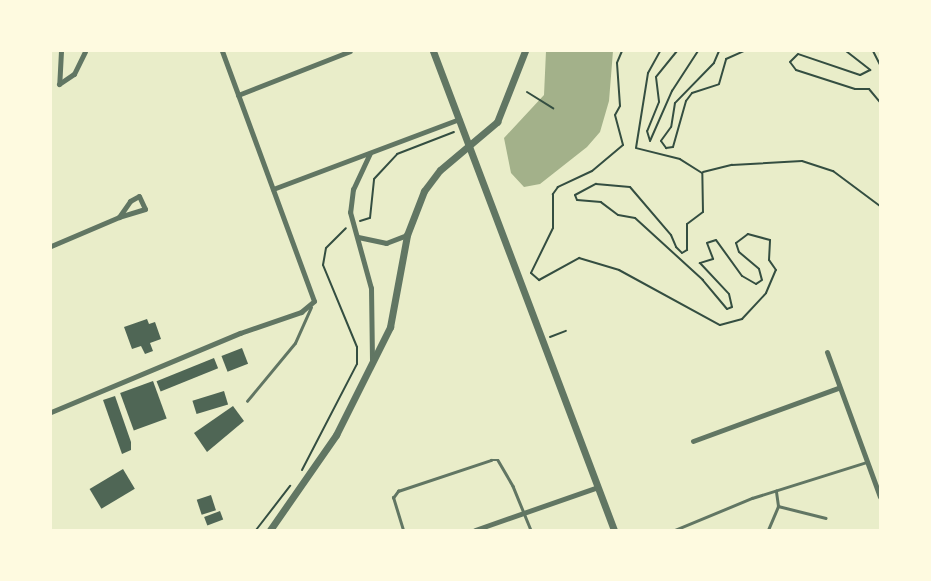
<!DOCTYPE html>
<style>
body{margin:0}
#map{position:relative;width:931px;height:581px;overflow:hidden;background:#e9edc9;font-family:"PT Sans Narrow",sans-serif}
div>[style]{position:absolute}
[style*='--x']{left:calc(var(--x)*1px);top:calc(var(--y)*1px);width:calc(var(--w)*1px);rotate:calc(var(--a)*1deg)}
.water>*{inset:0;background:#a3b18a}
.building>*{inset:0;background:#4f6655;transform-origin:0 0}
.path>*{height:2px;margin:-1px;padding:0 1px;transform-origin:1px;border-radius:1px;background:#344e41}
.service>*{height:2.5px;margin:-1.25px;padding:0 1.25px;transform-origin:1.25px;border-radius:1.25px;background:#617663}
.minor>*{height:5px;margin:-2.5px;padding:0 2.5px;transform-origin:2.5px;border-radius:2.5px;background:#617663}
.tertiary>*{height:7px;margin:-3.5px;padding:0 3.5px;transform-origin:3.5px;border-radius:3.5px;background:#617663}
span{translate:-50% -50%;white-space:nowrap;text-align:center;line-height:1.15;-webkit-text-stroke:7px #fefae0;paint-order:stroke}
.frame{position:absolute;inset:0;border:52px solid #fefae0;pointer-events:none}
</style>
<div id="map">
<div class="water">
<div style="clip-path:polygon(546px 51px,613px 51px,609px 101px,600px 132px,587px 147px,540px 184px,524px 187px,511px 173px,504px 138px,544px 95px)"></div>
</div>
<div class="building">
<div style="clip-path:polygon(147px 319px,149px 324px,155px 322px,161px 339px,150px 343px,153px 351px,145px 354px,141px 346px,132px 349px,124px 327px)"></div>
<div style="left:242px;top:348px;width:17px;height:22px;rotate:69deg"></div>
<div style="left:214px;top:358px;width:11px;height:62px;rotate:68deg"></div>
<div style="left:153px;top:381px;width:40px;height:35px;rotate:70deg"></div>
<div style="left:224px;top:391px;width:14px;height:33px;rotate:73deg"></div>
<div style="clip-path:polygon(115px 396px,131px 442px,131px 450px,122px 454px,103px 400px)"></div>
<div style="clip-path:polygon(233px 406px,244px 421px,207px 452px,194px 433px)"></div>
<div style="left:123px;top:469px;width:23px;height:39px;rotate:59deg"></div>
<div style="left:211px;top:495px;width:16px;height:15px;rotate:72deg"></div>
<div style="left:220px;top:511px;width:9px;height:17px;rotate:69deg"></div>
</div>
<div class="path">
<div style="--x:622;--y:51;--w:13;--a:113"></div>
<div style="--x:617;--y:63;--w:43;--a:86"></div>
<div style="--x:620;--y:106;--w:10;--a:119"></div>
<div style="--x:615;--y:115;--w:31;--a:75"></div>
<div style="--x:623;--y:145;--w:40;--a:140"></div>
<div style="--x:592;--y:171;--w:38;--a:155"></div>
<div style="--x:558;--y:187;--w:9;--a:126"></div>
<div style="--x:553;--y:194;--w:34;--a:90"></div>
<div style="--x:553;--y:228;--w:50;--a:116.1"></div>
<div style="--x:531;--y:273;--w:11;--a:41"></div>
<div style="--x:539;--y:280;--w:46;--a:-28.8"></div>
<div style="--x:579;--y:258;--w:42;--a:16.7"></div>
<div style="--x:619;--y:270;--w:115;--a:28.6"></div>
<div style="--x:720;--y:325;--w:23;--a:-15"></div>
<div style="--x:742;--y:319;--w:35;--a:-47"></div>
<div style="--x:766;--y:293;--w:25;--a:-67"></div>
<div style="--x:776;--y:270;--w:12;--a:-125"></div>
<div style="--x:769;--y:260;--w:20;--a:-87"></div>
<div style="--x:770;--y:240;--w:23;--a:-165"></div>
<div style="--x:748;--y:234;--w:15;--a:143"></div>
<div style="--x:736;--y:243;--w:9;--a:72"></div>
<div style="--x:739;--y:252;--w:26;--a:40"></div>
<div style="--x:759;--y:269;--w:11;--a:75"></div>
<div style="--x:762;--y:280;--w:7;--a:146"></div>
<div style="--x:756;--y:284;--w:16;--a:-150"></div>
<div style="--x:742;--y:276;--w:44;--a:-125.8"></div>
<div style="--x:716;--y:240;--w:9;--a:162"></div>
<div style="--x:707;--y:243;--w:17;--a:69"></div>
<div style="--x:713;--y:259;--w:14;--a:163"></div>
<div style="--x:700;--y:263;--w:42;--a:46.9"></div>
<div style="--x:729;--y:294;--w:13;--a:77"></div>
<div style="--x:732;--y:307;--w:5;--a:158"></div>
<div style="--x:727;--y:309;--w:38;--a:-130"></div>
<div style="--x:703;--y:280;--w:92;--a:-137.6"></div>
<div style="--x:635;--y:218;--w:17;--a:-170"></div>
<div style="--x:618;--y:215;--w:21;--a:-143"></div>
<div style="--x:601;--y:202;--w:24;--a:-175"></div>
<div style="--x:577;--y:200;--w:5;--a:-112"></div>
<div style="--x:575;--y:195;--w:24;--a:-28"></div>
<div style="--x:596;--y:184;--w:34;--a:5"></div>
<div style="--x:630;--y:187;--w:63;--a:49.5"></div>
<div style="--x:671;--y:235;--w:13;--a:67"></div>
<div style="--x:676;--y:247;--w:8;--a:45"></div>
<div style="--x:682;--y:253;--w:6;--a:-31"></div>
<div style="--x:687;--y:250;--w:26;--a:-90"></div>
<div style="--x:687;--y:224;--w:20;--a:-37"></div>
<div style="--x:703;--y:212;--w:39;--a:-91"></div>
<div style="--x:702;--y:173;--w:26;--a:-148"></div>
<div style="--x:680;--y:159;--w:45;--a:-166"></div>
<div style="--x:636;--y:148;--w:76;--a:-80.9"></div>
<div style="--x:648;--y:73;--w:25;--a:-61"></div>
<div style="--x:677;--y:51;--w:33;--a:129"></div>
<div style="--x:656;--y:77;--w:25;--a:83"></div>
<div style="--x:659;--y:102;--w:31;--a:112"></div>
<div style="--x:647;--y:131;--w:10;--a:73"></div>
<div style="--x:650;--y:141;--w:55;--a:-66.3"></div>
<div style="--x:672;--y:91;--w:48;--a:-57"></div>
<div style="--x:719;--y:51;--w:13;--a:113"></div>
<div style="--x:714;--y:63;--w:56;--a:134.3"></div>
<div style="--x:675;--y:103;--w:24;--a:99"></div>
<div style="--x:671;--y:127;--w:17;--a:126"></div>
<div style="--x:661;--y:141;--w:9;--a:54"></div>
<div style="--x:666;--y:148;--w:7;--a:-8"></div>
<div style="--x:673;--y:147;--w:48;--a:-74.2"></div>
<div style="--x:686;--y:101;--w:10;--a:-53"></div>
<div style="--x:692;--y:93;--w:28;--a:-18"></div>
<div style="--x:719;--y:84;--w:26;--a:-74"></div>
<div style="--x:726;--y:59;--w:20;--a:-24"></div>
<div style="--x:825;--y:51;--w:21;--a:0"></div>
<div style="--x:846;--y:51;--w:31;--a:38"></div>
<div style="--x:870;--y:70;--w:11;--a:153"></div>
<div style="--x:860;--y:75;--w:65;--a:-161.3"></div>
<div style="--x:798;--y:54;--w:11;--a:135"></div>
<div style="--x:790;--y:62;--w:10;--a:53"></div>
<div style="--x:796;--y:70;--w:62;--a:17.9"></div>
<div style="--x:855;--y:89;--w:14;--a:0"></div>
<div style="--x:869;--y:89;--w:17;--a:50"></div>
<div style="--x:873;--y:51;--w:16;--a:63"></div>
<div style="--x:527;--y:92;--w:31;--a:32"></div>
<div style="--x:703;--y:172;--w:30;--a:-14"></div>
<div style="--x:732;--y:165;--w:70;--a:-3.3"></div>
<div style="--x:802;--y:161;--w:33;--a:18"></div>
<div style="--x:833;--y:171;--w:59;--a:36.7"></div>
<div style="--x:360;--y:221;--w:10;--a:-17"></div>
<div style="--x:370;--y:218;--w:39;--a:-84"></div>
<div style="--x:374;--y:179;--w:34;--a:-47"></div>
<div style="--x:397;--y:154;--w:61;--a:-21.1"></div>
<div style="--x:550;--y:337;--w:17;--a:-21"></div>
<div style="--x:302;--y:470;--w:119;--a:-62.6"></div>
<div style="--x:357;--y:364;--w:17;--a:-90"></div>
<div style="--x:357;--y:347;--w:89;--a:-112.5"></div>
<div style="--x:323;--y:265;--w:17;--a:-80"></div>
<div style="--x:326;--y:248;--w:28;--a:-45"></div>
<div style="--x:256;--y:530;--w:56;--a:-52.3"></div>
</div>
<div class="service">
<div style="--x:247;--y:401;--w:75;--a:-50.4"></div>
<div style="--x:295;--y:343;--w:39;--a:-66"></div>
<div style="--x:778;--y:506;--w:49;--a:14"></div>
<div style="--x:403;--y:530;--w:34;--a:-107"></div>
<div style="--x:393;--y:498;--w:9;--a:-54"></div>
<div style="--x:398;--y:491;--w:98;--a:-18.4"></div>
<div style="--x:491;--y:460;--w:7;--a:0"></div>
<div style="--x:498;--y:460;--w:30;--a:60"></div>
<div style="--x:513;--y:486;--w:48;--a:67.8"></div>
<div style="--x:675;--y:530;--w:83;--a:-22.6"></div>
<div style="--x:752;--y:498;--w:121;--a:-17.4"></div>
<div style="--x:768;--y:530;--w:26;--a:-67"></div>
<div style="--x:778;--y:506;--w:15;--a:-98"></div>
</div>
<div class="minor">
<div style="--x:61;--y:51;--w:33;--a:93"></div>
<div style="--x:59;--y:84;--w:18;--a:-34"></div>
<div style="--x:74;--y:74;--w:25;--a:-64"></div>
<div style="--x:238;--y:95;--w:120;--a:-21.4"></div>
<div style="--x:370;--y:153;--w:40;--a:115"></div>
<div style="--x:353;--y:189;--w:23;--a:97"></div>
<div style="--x:350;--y:212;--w:79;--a:74.6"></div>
<div style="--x:371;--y:288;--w:74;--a:89.2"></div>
<div style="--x:273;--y:189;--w:199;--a:-20.6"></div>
<div style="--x:139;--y:196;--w:14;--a:65"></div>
<div style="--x:145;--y:209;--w:27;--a:163"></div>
<div style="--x:119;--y:217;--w:19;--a:-55"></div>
<div style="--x:130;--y:201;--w:10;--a:-29"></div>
<div style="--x:358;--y:237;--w:29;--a:12"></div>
<div style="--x:386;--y:243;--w:22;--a:-21"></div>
<div style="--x:51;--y:246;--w:74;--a:-23.1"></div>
<div style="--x:827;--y:352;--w:154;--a:69.9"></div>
<div style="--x:51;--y:412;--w:205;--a:-22.7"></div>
<div style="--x:240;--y:333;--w:65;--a:-19"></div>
<div style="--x:301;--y:312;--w:17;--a:-40"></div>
<div style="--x:314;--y:301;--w:266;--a:-110.2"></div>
<div style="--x:693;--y:441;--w:154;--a:-20.1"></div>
<div style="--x:475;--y:530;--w:130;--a:-19.3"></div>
</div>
<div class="tertiary">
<div style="--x:433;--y:51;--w:512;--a:69.3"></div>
<div style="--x:270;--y:530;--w:116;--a:-55.2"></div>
<div style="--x:336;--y:435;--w:121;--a:-63.4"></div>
<div style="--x:390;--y:327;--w:94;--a:-79.5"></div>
<div style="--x:407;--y:235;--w:47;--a:-68.9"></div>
<div style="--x:424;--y:191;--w:26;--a:-53"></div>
<div style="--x:440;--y:170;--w:75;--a:-40.1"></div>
<div style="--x:497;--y:122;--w:76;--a:-68.5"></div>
</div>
<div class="frame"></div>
</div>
